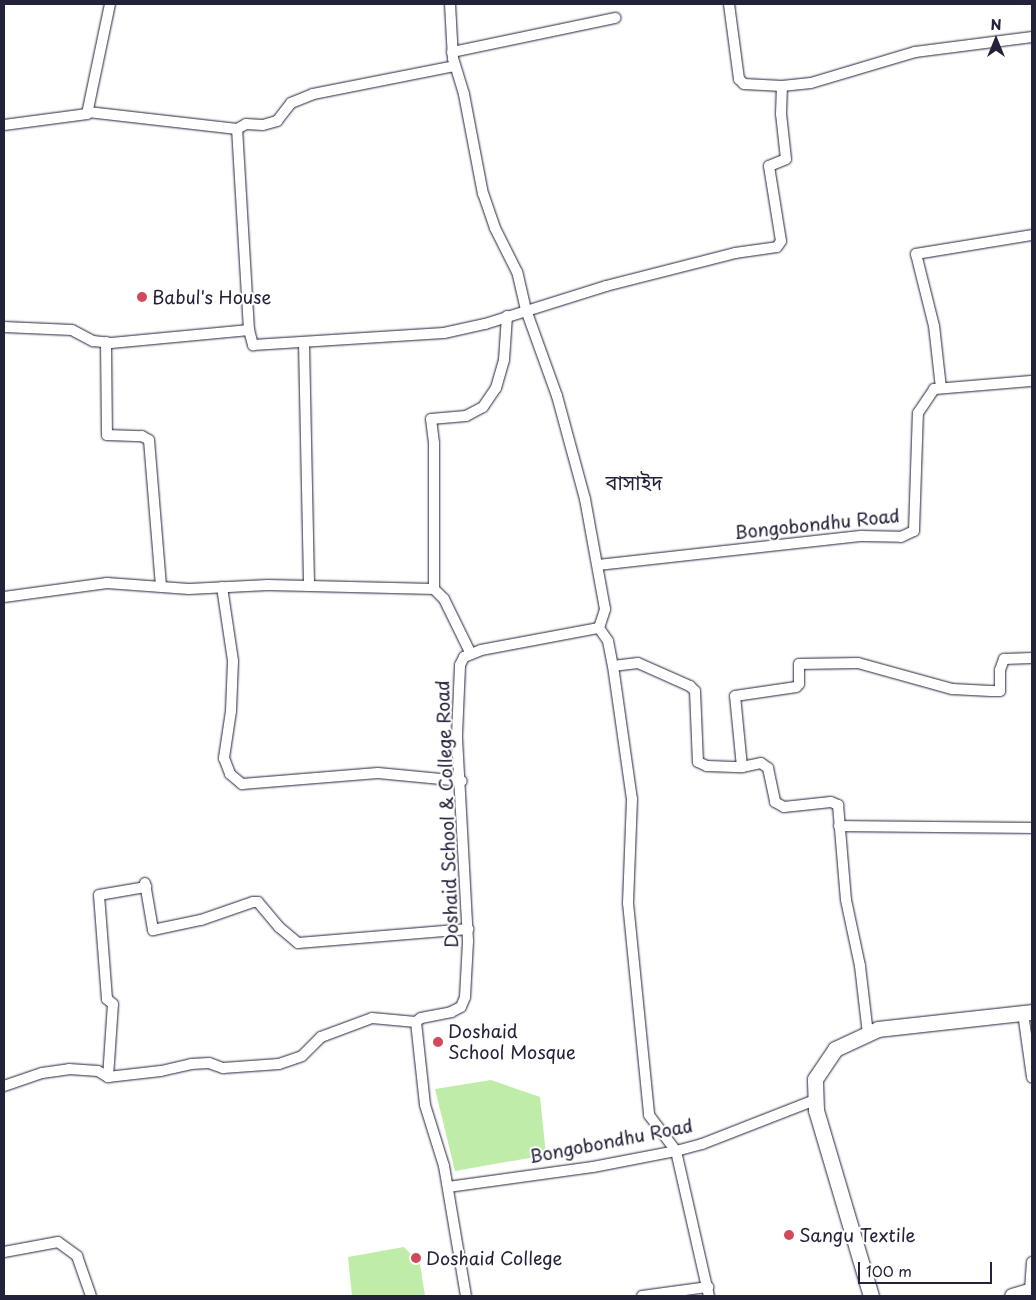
<!DOCTYPE html>
<meta charset="utf-8">
<style>
body{margin:0}
#map{position:relative;width:1036px;height:1300px;overflow:hidden;background:#fff;font-family:"Playpen Sans","Noto Sans Bengali",sans-serif}
div>[style]{position:absolute}
[style*='--x']{left:calc(var(--x)*1px);top:calc(var(--y)*1px);width:calc(var(--w)*1px);rotate:calc(var(--a)*1deg)}
.green>*{inset:0;background:#bfeca9}
.roads{filter:drop-shadow(0 0 1px #22223b) drop-shadow(0 0 1px #22223b)}
.street>*{height:10px;margin:-5px;padding:0 5px;transform-origin:5px;border-radius:5px;background:#fff}
.secondary>*{height:15px;margin:-7.5px;padding:0 7.5px;transform-origin:7.5px;border-radius:7.5px;background:#fff}
.dots>*{width:14px;height:14px;translate:-50% -50%;box-sizing:border-box;border:2px solid #fff;border-radius:50%}
span{translate:-50% -50%;white-space:nowrap;text-align:center;line-height:1.15;-webkit-text-stroke:4px #fff;paint-order:stroke}
.poi-label{font-size:18px;color:#22223b}
.left{translate:0 -50%;text-align:left}
.street-label{font-size:18px;color:#22223b}
.quarter-label{font-size:20px;color:#22223b}
.frame{position:absolute;inset:0;border:5px solid #22223b;pointer-events:none}
.north{position:absolute;left:971px;top:15px;width:50px;height:50px;-webkit-text-stroke:4px #fff;paint-order:stroke;rotate:0deg;font-size:14px;font-weight:700;line-height:20px;text-align:center;color:#22223b}
.north::after{content:'';display:block;margin:auto;width:18px;height:22px;background:#22223b;clip-path:polygon(50% 0,100% 100%,50% 72%,0 100%)}
.scale{position:absolute;left:858px;top:1262px;width:134px;height:22px;box-sizing:border-box;border:2px solid #22223b;border-top:0;padding-left:6px;font-size:15px;line-height:18px;white-space:nowrap;color:#22223b;-webkit-text-stroke:4px #fff;paint-order:stroke}
</style>
<div id="map">
<div class="green">
<div style="clip-path:polygon(491px 1080px,540px 1097px,546px 1155px,455px 1171px,435px 1089px)"></div>
<div style="clip-path:polygon(404px 1247px,420px 1264px,425px 1296px,352px 1296px,348px 1257px)"></div>
</div>
<div class="roads">
<div class="street">
<div style="--x:729;--y:4;--w:76;--a:82.4"></div>
<div style="--x:739;--y:79;--w:7;--a:45"></div>
<div style="--x:744;--y:84;--w:38;--a:3"></div>
<div style="--x:782;--y:86;--w:29;--a:-6"></div>
<div style="--x:811;--y:83;--w:109;--a:-16.6"></div>
<div style="--x:915;--y:52;--w:118;--a:-7.3"></div>
<div style="--x:452;--y:52;--w:167;--a:-11.8"></div>
<div style="--x:88;--y:112;--w:150;--a:6.5"></div>
<div style="--x:4;--y:125;--w:84;--a:-7.5"></div>
<div style="--x:87;--y:114;--w:112;--a:-78.2"></div>
<div style="--x:4;--y:327;--w:68;--a:2.5"></div>
<div style="--x:72;--y:330;--w:24;--a:28"></div>
<div style="--x:93;--y:341;--w:18;--a:6"></div>
<div style="--x:111;--y:343;--w:139;--a:-5.4"></div>
<div style="--x:249;--y:330;--w:16;--a:75"></div>
<div style="--x:253;--y:345;--w:191;--a:-3.6"></div>
<div style="--x:444;--y:333;--w:42;--a:-12.4"></div>
<div style="--x:485;--y:324;--w:127;--a:-17.4"></div>
<div style="--x:606;--y:286;--w:133;--a:-14.3"></div>
<div style="--x:735;--y:253;--w:42;--a:-8.1"></div>
<div style="--x:777;--y:247;--w:7;--a:-56"></div>
<div style="--x:781;--y:241;--w:76;--a:-99.1"></div>
<div style="--x:769;--y:166;--w:18;--a:-22"></div>
<div style="--x:786;--y:159;--w:45;--a:-96.3"></div>
<div style="--x:781;--y:114;--w:28;--a:-88"></div>
<div style="--x:249;--y:330;--w:201;--a:-93.4"></div>
<div style="--x:237;--y:129;--w:10;--a:-29"></div>
<div style="--x:246;--y:124;--w:17;--a:3"></div>
<div style="--x:263;--y:125;--w:15;--a:-16"></div>
<div style="--x:277;--y:121;--w:23;--a:-52"></div>
<div style="--x:291;--y:103;--w:24;--a:-22"></div>
<div style="--x:313;--y:94;--w:144;--a:-11.2"></div>
<div style="--x:106;--y:342;--w:93;--a:89.4"></div>
<div style="--x:107;--y:435;--w:35;--a:2"></div>
<div style="--x:142;--y:436;--w:8;--a:30"></div>
<div style="--x:149;--y:440;--w:147;--a:85.3"></div>
<div style="--x:304;--y:344;--w:242;--a:88.8"></div>
<div style="--x:941;--y:388;--w:62;--a:-96.4"></div>
<div style="--x:934;--y:326;--w:74;--a:-104"></div>
<div style="--x:916;--y:254;--w:118;--a:-9.3"></div>
<div style="--x:598;--y:565;--w:266;--a:-6.3"></div>
<div style="--x:862;--y:536;--w:39;--a:1"></div>
<div style="--x:901;--y:537;--w:14;--a:-25"></div>
<div style="--x:914;--y:531;--w:118;--a:-88.1"></div>
<div style="--x:918;--y:413;--w:29;--a:-56"></div>
<div style="--x:934;--y:389;--w:98;--a:-4.7"></div>
<div style="--x:222;--y:587;--w:75;--a:81.5"></div>
<div style="--x:233;--y:661;--w:50;--a:92.3"></div>
<div style="--x:231;--y:711;--w:48;--a:98.5"></div>
<div style="--x:224;--y:758;--w:17;--a:69"></div>
<div style="--x:230;--y:774;--w:16;--a:40"></div>
<div style="--x:242;--y:784;--w:136;--a:-4.6"></div>
<div style="--x:378;--y:773;--w:84;--a:5.4"></div>
<div style="--x:434;--y:589;--w:146;--a:-90"></div>
<div style="--x:434;--y:443;--w:24;--a:-97"></div>
<div style="--x:431;--y:419;--w:35;--a:-5"></div>
<div style="--x:466;--y:416;--w:19;--a:-28"></div>
<div style="--x:483;--y:407;--w:23;--a:-56"></div>
<div style="--x:496;--y:388;--w:29;--a:-74"></div>
<div style="--x:504;--y:360;--w:44;--a:-86.1"></div>
<div style="--x:4;--y:597;--w:104;--a:-7.7"></div>
<div style="--x:107;--y:583;--w:82;--a:4.2"></div>
<div style="--x:189;--y:589;--w:79;--a:-2.9"></div>
<div style="--x:268;--y:585;--w:166;--a:1.4"></div>
<div style="--x:434;--y:589;--w:14;--a:45"></div>
<div style="--x:444;--y:599;--w:61;--a:63.9"></div>
<div style="--x:599;--y:628;--w:16;--a:55"></div>
<div style="--x:608;--y:641;--w:25;--a:79"></div>
<div style="--x:613;--y:666;--w:134;--a:81.9"></div>
<div style="--x:632;--y:799;--w:104;--a:92.2"></div>
<div style="--x:628;--y:903;--w:213;--a:84.3"></div>
<div style="--x:649;--y:1115;--w:45;--a:53.1"></div>
<div style="--x:676;--y:1151;--w:149;--a:77.2"></div>
<div style="--x:613;--y:666;--w:25;--a:-7"></div>
<div style="--x:638;--y:663;--w:57;--a:23.9"></div>
<div style="--x:690;--y:686;--w:7;--a:45"></div>
<div style="--x:695;--y:691;--w:71;--a:87.6"></div>
<div style="--x:698;--y:762;--w:10;--a:24"></div>
<div style="--x:707;--y:766;--w:35;--a:2"></div>
<div style="--x:742;--y:767;--w:19;--a:-12"></div>
<div style="--x:761;--y:763;--w:9;--a:36"></div>
<div style="--x:768;--y:768;--w:35;--a:78"></div>
<div style="--x:775;--y:802;--w:10;--a:29"></div>
<div style="--x:784;--y:807;--w:47;--a:-6.1"></div>
<div style="--x:831;--y:802;--w:8;--a:23"></div>
<div style="--x:838;--y:805;--w:95;--a:85.2"></div>
<div style="--x:846;--y:900;--w:67;--a:78"></div>
<div style="--x:860;--y:966;--w:68;--a:83.3"></div>
<div style="--x:742;--y:767;--w:71;--a:-95.6"></div>
<div style="--x:735;--y:696;--w:62;--a:-8.4"></div>
<div style="--x:796;--y:687;--w:4;--a:-45"></div>
<div style="--x:799;--y:684;--w:20;--a:-90"></div>
<div style="--x:799;--y:664;--w:59;--a:-1"></div>
<div style="--x:858;--y:663;--w:98;--a:15.5"></div>
<div style="--x:952;--y:689;--w:39;--a:3"></div>
<div style="--x:991;--y:691;--w:9;--a:0"></div>
<div style="--x:1000;--y:691;--w:21;--a:-90"></div>
<div style="--x:1000;--y:670;--w:12;--a:-70"></div>
<div style="--x:1004;--y:659;--w:28;--a:-2"></div>
<div style="--x:839;--y:826;--w:193;--a:0.6"></div>
<div style="--x:145;--y:883;--w:48;--a:80.3"></div>
<div style="--x:153;--y:930;--w:49;--a:-11.8"></div>
<div style="--x:201;--y:920;--w:55;--a:-19.1"></div>
<div style="--x:253;--y:902;--w:5;--a:0"></div>
<div style="--x:258;--y:902;--w:33;--a:50"></div>
<div style="--x:279;--y:927;--w:25;--a:40"></div>
<div style="--x:298;--y:943;--w:171;--a:-4.7"></div>
<div style="--x:1024;--y:1020;--w:58;--a:82"></div>
<div style="--x:416;--y:1022;--w:6;--a:-39"></div>
<div style="--x:421;--y:1018;--w:31;--a:-11"></div>
<div style="--x:451;--y:1012;--w:11;--a:-27"></div>
<div style="--x:461;--y:1007;--w:11;--a:-68"></div>
<div style="--x:465;--y:997;--w:56;--a:-86.9"></div>
<div style="--x:468;--y:941;--w:206;--a:-93.1"></div>
<div style="--x:457;--y:735;--w:70;--a:-87.5"></div>
<div style="--x:460;--y:665;--w:9;--a:-63"></div>
<div style="--x:464;--y:657;--w:18;--a:-22"></div>
<div style="--x:481;--y:650;--w:120;--a:-10.6"></div>
<div style="--x:599;--y:628;--w:20;--a:-72"></div>
<div style="--x:605;--y:609;--w:112;--a:-100.3"></div>
<div style="--x:585;--y:499;--w:107;--a:-105.2"></div>
<div style="--x:557;--y:396;--w:91;--a:-109.8"></div>
<div style="--x:526;--y:310;--w:39;--a:-103"></div>
<div style="--x:517;--y:272;--w:49;--a:-116.6"></div>
<div style="--x:495;--y:228;--w:36;--a:-109"></div>
<div style="--x:483;--y:194;--w:102;--a:-100.8"></div>
<div style="--x:464;--y:94;--w:37;--a:-107"></div>
<div style="--x:453;--y:59;--w:55;--a:-93.1"></div>
<div style="--x:416;--y:1022;--w:83;--a:83.8"></div>
<div style="--x:425;--y:1105;--w:64;--a:72.7"></div>
<div style="--x:444;--y:1166;--w:132;--a:80.4"></div>
<div style="--x:108;--y:1077;--w:73;--a:-86.1"></div>
<div style="--x:113;--y:1004;--w:8;--a:-140"></div>
<div style="--x:107;--y:999;--w:104;--a:-94.4"></div>
<div style="--x:99;--y:895;--w:48;--a:-9.7"></div>
<div style="--x:4;--y:1086;--w:40;--a:-18.9"></div>
<div style="--x:42;--y:1073;--w:27;--a:-8"></div>
<div style="--x:69;--y:1069;--w:29;--a:4"></div>
<div style="--x:98;--y:1071;--w:12;--a:31"></div>
<div style="--x:108;--y:1077;--w:53;--a:-6.5"></div>
<div style="--x:161;--y:1071;--w:31;--a:-13"></div>
<div style="--x:191;--y:1064;--w:18;--a:-3"></div>
<div style="--x:209;--y:1063;--w:15;--a:20"></div>
<div style="--x:223;--y:1068;--w:56;--a:-4.1"></div>
<div style="--x:279;--y:1064;--w:24;--a:-19"></div>
<div style="--x:302;--y:1056;--w:27;--a:-45"></div>
<div style="--x:321;--y:1037;--w:54;--a:-20.4"></div>
<div style="--x:372;--y:1018;--w:44;--a:5.2"></div>
<div style="--x:448;--y:1187;--w:146;--a:-7.9"></div>
<div style="--x:593;--y:1167;--w:85;--a:-10.9"></div>
<div style="--x:676;--y:1151;--w:27;--a:-15"></div>
<div style="--x:702;--y:1144;--w:121;--a:-21.3"></div>
<div style="--x:4;--y:1252;--w:55;--a:-10.5"></div>
<div style="--x:58;--y:1242;--w:24;--a:36"></div>
<div style="--x:77;--y:1256;--w:42;--a:70.7"></div>
<div style="--x:1030;--y:1290;--w:28;--a:-86"></div>
<div style="--x:642;--y:1296;--w:67;--a:-7.8"></div>
</div>
<div class="secondary">
<div style="--x:871;--y:1296;--w:194;--a:-106.5"></div>
<div style="--x:816;--y:1110;--w:31;--a:-92"></div>
<div style="--x:815;--y:1079;--w:36;--a:-56"></div>
<div style="--x:835;--y:1049;--w:47;--a:-24.9"></div>
<div style="--x:878;--y:1029;--w:155;--a:-6.3"></div>
<div style="--x:1012;--y:1296;--w:21;--a:-17"></div>
</div>
</div>
<div class="dots">
<div style="left:142px;top:297px;background:#d1495b"></div>
<div style="left:438px;top:1042px;background:#d1495b"></div>
<div style="left:789px;top:1235px;background:#d1495b"></div>
<div style="left:416px;top:1258px;background:#d1495b"></div>
</div>
<div class="poi-label">
<span class="left" style="left:152px;top:297px">Babul's House</span>
<span class="left" style="left:448px;top:1042px">Doshaid<br>School Mosque</span>
<span class="left" style="left:799px;top:1235px">Sangu Textile</span>
<span class="left" style="left:426px;top:1258px">Doshaid College</span>
</div>
<div class="street-label">
<span style="left:817px;top:524px;rotate:-6deg">Bongobondhu Road</span>
<span style="left:447px;top:814px;rotate:-92deg">Doshaid School &amp; College Road</span>
<span style="left:611px;top:1141px;rotate:-11deg">Bongobondhu Road</span>
</div>
<div class="quarter-label">
<span style="left:634px;top:482px">বাসাইদ</span>
</div>
<div class="frame"></div>
<div class="north">N</div>
<div class="scale">100 m</div>
</div>
